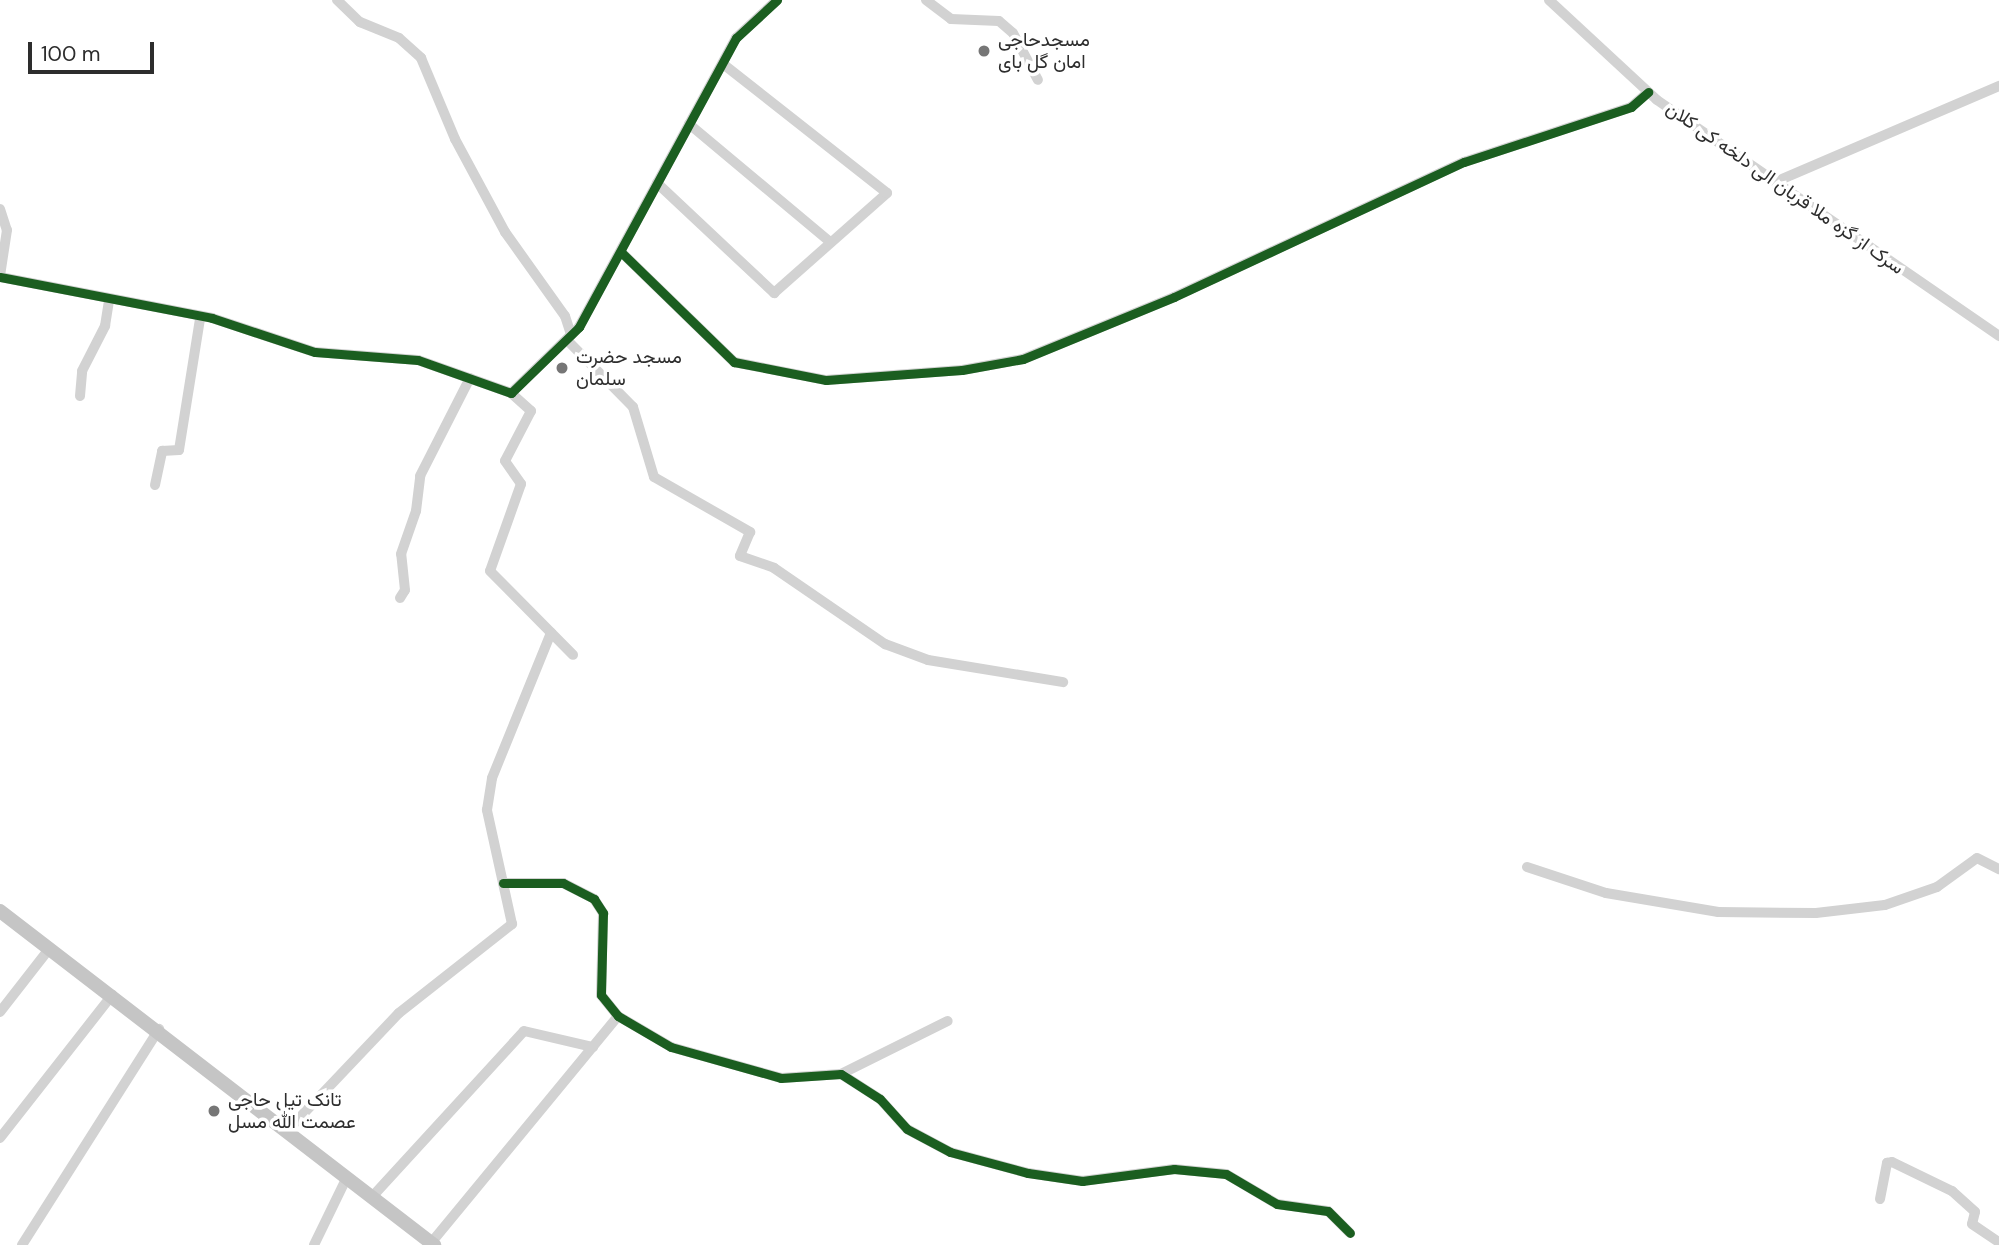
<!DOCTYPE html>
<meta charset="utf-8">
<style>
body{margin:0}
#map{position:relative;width:1999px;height:1245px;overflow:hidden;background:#fff;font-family:"DM Sans",Vazirmatn,sans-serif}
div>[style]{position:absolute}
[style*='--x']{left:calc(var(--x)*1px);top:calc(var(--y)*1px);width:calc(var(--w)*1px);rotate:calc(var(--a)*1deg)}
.minor>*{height:10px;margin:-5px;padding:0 5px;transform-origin:5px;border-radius:5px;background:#d2d2d2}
.major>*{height:14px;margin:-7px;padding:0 7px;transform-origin:7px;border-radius:7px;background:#c5c5c5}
.cycleway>*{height:9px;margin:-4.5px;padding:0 4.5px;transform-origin:4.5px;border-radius:4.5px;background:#1b5e20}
.dots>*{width:19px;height:19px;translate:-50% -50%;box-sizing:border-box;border:4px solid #fff;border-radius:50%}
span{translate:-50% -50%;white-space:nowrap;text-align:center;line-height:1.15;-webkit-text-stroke:7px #fff;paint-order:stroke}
.poi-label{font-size:19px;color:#2d2d2d}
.left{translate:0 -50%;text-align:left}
.street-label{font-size:19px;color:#2d2d2d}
.scale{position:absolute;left:28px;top:42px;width:126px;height:32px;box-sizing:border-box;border:4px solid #2d2d2d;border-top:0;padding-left:9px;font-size:21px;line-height:24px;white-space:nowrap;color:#2d2d2d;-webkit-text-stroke:5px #fff;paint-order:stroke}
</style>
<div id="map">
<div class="minor">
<div style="--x:337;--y:0;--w:32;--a:44"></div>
<div style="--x:360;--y:22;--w:42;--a:22.3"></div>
<div style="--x:399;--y:38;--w:30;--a:42"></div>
<div style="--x:421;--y:58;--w:88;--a:67.2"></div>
<div style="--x:455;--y:139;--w:106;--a:61.7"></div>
<div style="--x:505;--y:232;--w:103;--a:54.5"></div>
<div style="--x:565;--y:316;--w:20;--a:72"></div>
<div style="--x:926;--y:0;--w:31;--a:37"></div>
<div style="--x:951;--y:19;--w:48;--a:2.4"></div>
<div style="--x:999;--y:21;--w:18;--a:41"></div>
<div style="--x:1013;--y:33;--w:53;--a:62"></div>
<div style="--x:1549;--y:0;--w:147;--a:42.8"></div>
<div style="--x:1657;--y:100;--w:416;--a:34.6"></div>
<div style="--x:689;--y:124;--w:184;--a:39.9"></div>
<div style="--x:1775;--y:182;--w:244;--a:-23.2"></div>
<div style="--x:657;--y:183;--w:161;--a:43.2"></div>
<div style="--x:774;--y:293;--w:151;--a:-41.5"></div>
<div style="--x:887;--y:193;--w:209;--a:-141.8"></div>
<div style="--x:0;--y:209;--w:22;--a:72"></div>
<div style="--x:7;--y:230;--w:47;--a:98.7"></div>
<div style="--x:621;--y:252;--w:158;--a:44.2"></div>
<div style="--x:734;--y:362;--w:94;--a:11.1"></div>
<div style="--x:826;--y:380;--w:136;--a:-4.2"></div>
<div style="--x:962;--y:370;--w:62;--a:-10.2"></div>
<div style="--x:1023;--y:359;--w:163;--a:-22.3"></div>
<div style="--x:1174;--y:297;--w:320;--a:-25"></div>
<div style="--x:1464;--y:162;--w:176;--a:-18.2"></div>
<div style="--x:1631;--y:107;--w:23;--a:-41"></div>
<div style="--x:0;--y:277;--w:216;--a:10.9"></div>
<div style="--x:212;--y:318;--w:108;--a:18.3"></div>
<div style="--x:315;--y:352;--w:103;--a:4.4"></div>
<div style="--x:418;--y:360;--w:99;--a:19.5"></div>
<div style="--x:511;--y:393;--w:95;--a:-44.1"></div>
<div style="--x:579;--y:327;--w:329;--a:-61.5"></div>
<div style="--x:736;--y:38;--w:56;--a:-42.8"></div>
<div style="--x:567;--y:340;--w:94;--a:45.4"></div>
<div style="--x:633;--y:407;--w:73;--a:73.3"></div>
<div style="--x:654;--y:477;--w:111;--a:29.8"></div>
<div style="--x:750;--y:532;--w:26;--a:113"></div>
<div style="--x:740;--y:556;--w:36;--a:19"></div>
<div style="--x:774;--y:568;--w:135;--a:34.4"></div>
<div style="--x:885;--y:644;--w:46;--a:20.4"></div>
<div style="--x:928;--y:660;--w:137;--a:9.3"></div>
<div style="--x:511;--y:393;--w:27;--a:42"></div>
<div style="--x:531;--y:411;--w:56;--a:117.5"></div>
<div style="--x:505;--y:461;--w:28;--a:55"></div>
<div style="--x:521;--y:484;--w:92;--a:109.6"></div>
<div style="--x:490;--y:571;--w:118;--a:45.3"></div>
<div style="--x:80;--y:396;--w:25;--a:-85"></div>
<div style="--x:82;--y:371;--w:51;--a:-62.9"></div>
<div style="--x:105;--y:326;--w:25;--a:-81"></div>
<div style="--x:155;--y:485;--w:35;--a:-78"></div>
<div style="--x:162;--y:451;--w:17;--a:-3"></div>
<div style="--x:179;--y:450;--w:133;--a:-80.9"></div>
<div style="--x:400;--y:598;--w:9;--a:-58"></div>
<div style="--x:405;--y:590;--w:36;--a:-96"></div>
<div style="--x:401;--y:554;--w:46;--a:-70.8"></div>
<div style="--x:416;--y:511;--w:35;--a:-83"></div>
<div style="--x:420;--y:476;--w:110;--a:-63"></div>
<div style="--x:1527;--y:867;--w:83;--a:18.2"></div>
<div style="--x:1606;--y:893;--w:114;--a:9.6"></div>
<div style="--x:1718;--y:912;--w:98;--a:0.6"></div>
<div style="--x:1816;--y:913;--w:69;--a:-6.6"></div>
<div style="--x:1885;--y:905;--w:55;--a:-19.1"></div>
<div style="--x:1937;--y:887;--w:49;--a:-35.9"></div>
<div style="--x:1977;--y:858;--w:25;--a:27"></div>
<div style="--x:503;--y:883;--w:60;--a:0"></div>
<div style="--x:563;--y:883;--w:35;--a:27"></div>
<div style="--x:594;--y:899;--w:17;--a:57"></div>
<div style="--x:603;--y:913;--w:82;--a:91.4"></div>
<div style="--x:601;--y:995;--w:27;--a:51"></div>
<div style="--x:618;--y:1016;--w:61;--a:30.3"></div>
<div style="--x:671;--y:1047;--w:114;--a:15.7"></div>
<div style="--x:781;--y:1078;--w:60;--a:-3.8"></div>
<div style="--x:841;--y:1074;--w:46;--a:32.7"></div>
<div style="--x:880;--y:1099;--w:40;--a:48"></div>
<div style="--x:907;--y:1129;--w:49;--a:28.1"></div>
<div style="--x:950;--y:1152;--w:81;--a:15.1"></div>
<div style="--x:1028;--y:1173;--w:55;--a:8.4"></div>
<div style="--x:1082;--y:1181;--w:93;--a:-7.4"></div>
<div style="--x:1174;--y:1169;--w:52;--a:5.5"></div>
<div style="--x:1226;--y:1174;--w:59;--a:30.5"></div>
<div style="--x:1277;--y:1204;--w:51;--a:7.8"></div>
<div style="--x:1328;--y:1211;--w:31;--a:45"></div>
<div style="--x:0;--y:1012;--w:80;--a:-52.1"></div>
<div style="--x:841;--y:1074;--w:119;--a:-26.4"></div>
<div style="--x:286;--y:1132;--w:164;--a:-46.5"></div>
<div style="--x:399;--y:1013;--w:144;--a:-38.2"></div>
<div style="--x:512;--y:924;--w:117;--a:-102.4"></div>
<div style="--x:487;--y:810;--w:32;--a:-81"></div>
<div style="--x:492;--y:778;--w:157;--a:-67.9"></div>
<div style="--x:0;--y:1138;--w:182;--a:-51.9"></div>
<div style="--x:371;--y:1198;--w:226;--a:-47.5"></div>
<div style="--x:524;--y:1031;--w:71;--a:13.1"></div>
<div style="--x:1880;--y:1199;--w:37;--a:-79"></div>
<div style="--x:1887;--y:1163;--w:5;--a:-11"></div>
<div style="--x:1892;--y:1162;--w:67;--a:25.8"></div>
<div style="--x:1952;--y:1191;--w:31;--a:42"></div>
<div style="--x:1975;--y:1212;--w:12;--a:104"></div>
<div style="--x:1972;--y:1224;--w:32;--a:34"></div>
<div style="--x:431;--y:1243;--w:294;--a:-50.5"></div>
<div style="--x:22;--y:1245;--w:256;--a:-57.6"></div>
<div style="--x:314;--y:1245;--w:73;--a:-64.1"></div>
</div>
<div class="major">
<div style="--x:0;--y:911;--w:548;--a:37.58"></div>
</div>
<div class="cycleway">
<div style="--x:621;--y:252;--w:158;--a:44.2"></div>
<div style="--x:734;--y:362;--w:94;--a:11.1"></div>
<div style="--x:826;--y:380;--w:136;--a:-4.2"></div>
<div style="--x:962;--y:370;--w:62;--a:-10.2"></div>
<div style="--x:1023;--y:359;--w:163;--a:-22.3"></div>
<div style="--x:1174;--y:297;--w:320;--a:-25"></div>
<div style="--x:1464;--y:162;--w:176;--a:-18.2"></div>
<div style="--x:1631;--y:107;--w:23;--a:-41"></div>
<div style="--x:0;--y:277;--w:216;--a:10.9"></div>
<div style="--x:212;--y:318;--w:108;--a:18.3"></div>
<div style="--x:315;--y:352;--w:103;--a:4.4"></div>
<div style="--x:418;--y:360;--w:99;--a:19.5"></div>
<div style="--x:511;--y:393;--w:95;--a:-44.1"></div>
<div style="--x:579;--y:327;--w:329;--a:-61.5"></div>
<div style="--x:736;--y:38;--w:56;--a:-42.8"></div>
<div style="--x:503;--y:883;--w:60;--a:0"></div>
<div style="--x:563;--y:883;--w:35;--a:27"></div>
<div style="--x:594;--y:899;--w:17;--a:57"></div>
<div style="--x:603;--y:913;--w:82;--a:91.4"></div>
<div style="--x:601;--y:995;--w:27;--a:51"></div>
<div style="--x:618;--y:1016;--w:61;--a:30.3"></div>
<div style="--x:671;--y:1047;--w:114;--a:15.7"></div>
<div style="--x:781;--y:1078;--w:60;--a:-3.8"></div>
<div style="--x:841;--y:1074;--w:46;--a:32.7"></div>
<div style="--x:880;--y:1099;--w:40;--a:48"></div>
<div style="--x:907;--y:1129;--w:49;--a:28.1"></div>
<div style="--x:950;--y:1152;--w:81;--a:15.1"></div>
<div style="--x:1028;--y:1173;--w:55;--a:8.4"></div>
<div style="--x:1082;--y:1181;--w:93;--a:-7.4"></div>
<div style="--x:1174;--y:1169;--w:52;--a:5.5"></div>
<div style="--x:1226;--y:1174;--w:59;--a:30.5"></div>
<div style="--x:1277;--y:1204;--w:51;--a:7.8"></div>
<div style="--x:1328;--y:1211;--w:31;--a:45"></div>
</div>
<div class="dots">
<div style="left:984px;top:51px;background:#767676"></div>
<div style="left:562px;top:368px;background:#767676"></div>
<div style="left:214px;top:1111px;background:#767676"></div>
</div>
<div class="poi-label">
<span class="left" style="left:998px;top:51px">مسجدحاجی<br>امان گل بای</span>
<span class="left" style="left:576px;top:368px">مسجد حضرت<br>سلمان</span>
<span class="left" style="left:228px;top:1111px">تانک تیل حاجی<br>عصمت الله مسل</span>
</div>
<div class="street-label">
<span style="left:1785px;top:188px;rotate:35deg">سرک از گزه ملا قربان الی دلخه کی کلان</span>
</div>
<div class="scale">100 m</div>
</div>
